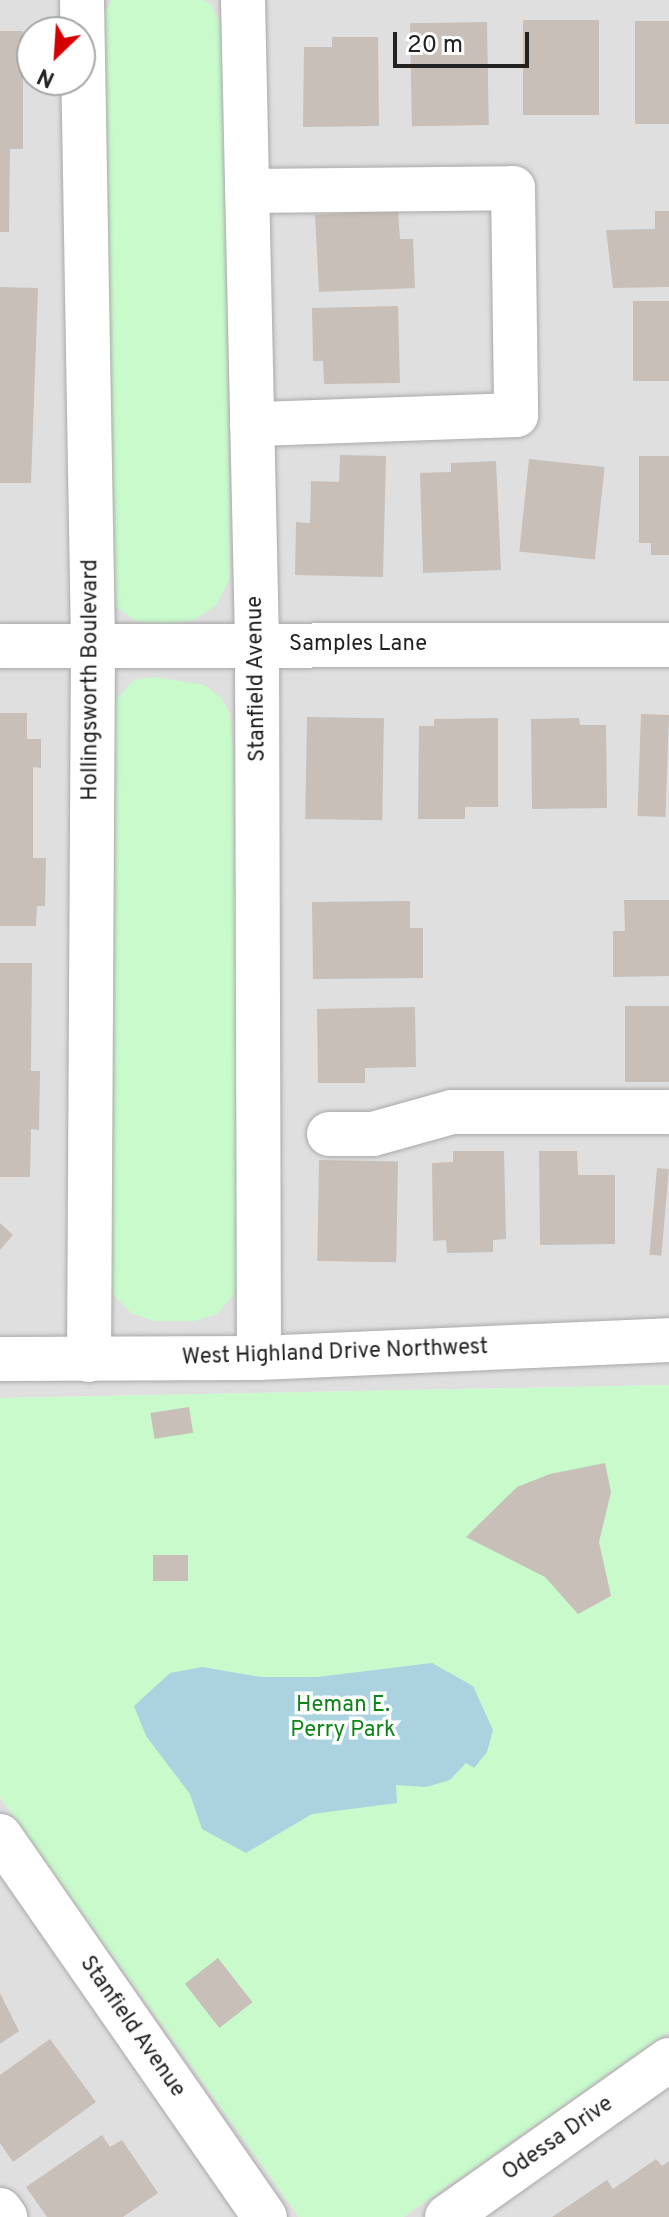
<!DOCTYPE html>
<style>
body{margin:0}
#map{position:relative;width:669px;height:2217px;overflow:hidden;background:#f2efe9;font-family:Overpass,sans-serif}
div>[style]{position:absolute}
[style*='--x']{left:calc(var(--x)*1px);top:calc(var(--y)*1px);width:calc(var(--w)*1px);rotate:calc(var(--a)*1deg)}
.residential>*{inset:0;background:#e0dfdf}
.park>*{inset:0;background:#c8facc}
.water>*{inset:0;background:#aad3df}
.building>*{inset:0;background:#c7bfb8;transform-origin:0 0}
.roads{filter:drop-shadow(0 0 2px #a9a9a9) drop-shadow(0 0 2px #a9a9a9)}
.minor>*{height:44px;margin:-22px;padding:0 22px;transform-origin:22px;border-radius:22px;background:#fff}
span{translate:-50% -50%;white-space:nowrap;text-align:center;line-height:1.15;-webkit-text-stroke:7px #fff;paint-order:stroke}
.street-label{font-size:22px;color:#222}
.park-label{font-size:22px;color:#0c8416}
.north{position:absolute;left:16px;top:16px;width:80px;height:80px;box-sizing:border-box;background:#fff;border:2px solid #a7a7a7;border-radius:50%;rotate:205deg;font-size:22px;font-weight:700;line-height:32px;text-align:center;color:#222}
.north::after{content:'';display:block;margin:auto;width:28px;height:36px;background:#d40000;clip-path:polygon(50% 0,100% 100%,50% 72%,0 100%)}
.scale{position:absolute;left:393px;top:32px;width:136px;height:36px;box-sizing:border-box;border:4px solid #222;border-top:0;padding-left:10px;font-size:24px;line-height:28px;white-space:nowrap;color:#222;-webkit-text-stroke:6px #fff;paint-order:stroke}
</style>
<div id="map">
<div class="residential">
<div style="clip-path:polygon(evenodd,0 0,669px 0,669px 1385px,0 1398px,0 0,32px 32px,80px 32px,80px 80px,32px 80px,32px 32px)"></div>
<div style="clip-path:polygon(0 1797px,299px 2217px,0 2217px)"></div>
<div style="clip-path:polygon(669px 2031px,669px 2217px,403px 2217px)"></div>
</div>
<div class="park">
<div style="clip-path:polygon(112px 0,203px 0,211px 4px,224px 35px,230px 579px,216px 605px,194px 620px,165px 624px,137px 621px,112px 605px,97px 24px)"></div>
<div style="clip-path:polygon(154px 677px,205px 685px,221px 698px,230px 714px,233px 750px,240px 1257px,235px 1293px,217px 1314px,194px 1321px,153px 1321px,131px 1313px,113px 1294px,108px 1274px,107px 710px,134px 680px)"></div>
<div style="clip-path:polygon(669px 1385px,669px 2031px,403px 2217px,299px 2217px,0 1797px,0 1398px)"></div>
</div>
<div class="water">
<div style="clip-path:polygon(432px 1663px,473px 1686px,493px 1730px,487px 1752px,474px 1768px,466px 1763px,450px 1780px,426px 1787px,396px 1785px,397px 1803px,312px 1814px,246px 1853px,202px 1829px,190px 1794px,146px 1736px,134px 1706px,170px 1673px,202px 1667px,261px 1677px,317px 1677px)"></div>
</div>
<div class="building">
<div style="left:523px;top:20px;width:76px;height:95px"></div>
<div style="left:635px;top:21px;width:34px;height:103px"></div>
<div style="left:487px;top:22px;width:103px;height:77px;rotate:89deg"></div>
<div style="clip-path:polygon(0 31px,23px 31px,23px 149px,10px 149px,9px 232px,0 232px)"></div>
<div style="clip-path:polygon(332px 37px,378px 37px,379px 126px,303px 127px,304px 47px,332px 47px)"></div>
<div style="clip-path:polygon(398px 210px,400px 239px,413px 239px,415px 288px,319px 292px,315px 215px)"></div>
<div style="clip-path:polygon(655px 211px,669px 211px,669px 287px,613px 288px,606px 230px,655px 229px)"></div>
<div style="clip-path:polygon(0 287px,38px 288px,31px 483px,0 483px)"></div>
<div style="left:669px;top:301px;width:80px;height:36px;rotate:90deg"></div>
<div style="clip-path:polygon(398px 306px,400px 383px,324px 384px,323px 361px,313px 361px,312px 308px)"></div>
<div style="clip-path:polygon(340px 455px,386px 456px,383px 577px,295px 575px,296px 522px,310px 523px,311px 481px,339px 482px)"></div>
<div style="clip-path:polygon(639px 456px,669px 456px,669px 555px,651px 555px,651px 543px,639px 543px)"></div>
<div style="left:529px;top:459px;width:76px;height:93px;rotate:6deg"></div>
<div style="clip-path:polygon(496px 461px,501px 570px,423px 573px,420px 473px,451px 472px,451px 463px)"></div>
<div style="clip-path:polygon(0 713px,27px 713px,27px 739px,41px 739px,41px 768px,33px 767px,33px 858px,46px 858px,45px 906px,37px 906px,36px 926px,0 926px)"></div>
<div style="left:641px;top:714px;width:28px;height:102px;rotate:2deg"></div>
<div style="left:307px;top:717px;width:77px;height:102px;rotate:1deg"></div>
<div style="clip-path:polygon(498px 718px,498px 807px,465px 807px,465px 819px,418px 819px,419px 726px,434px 726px,434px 719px)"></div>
<div style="clip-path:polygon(579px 718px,580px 725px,606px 725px,607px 808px,532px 809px,531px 719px)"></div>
<div style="clip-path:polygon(624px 900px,669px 900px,669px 976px,613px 977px,613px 931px,625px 931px)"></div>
<div style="clip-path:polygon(410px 901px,410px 928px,423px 928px,423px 978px,313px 979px,312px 902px)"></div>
<div style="clip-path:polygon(0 963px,32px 963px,31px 1071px,40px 1071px,39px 1130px,31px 1129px,30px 1177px,0 1177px)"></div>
<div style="left:625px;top:1006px;width:44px;height:76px"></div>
<div style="clip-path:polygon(415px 1007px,416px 1067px,365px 1068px,365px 1083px,318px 1083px,317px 1009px)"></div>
<div style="clip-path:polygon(453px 1151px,504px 1151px,506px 1239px,493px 1240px,493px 1252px,447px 1253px,446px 1240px,433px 1241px,432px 1163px,453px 1162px)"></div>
<div style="clip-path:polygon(539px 1151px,577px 1151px,578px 1175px,615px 1175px,615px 1244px,540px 1245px)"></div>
<div style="left:319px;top:1160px;width:79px;height:101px;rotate:1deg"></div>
<div style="left:657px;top:1168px;width:12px;height:87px;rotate:5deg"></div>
<div style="clip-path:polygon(0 1223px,13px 1235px,0 1250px)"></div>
<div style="left:189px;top:1407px;width:26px;height:39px;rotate:81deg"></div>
<div style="clip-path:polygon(605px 1463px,611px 1492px,599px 1542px,611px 1596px,578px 1614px,545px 1577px,466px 1537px,517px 1487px,550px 1474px)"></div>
<div style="left:153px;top:1555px;width:35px;height:26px"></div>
<div style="left:218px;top:1958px;width:56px;height:42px;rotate:52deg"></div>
<div style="clip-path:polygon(0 1993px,19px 2031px,0 2044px)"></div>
<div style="clip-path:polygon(50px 2039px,96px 2102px,13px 2162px,0 2143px,0 2075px)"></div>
<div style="clip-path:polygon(102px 2135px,110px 2147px,122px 2140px,158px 2193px,123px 2217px,47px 2217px,26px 2187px)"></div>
<div style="clip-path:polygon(656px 2159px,662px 2166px,669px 2161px,669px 2217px,552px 2217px,607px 2180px,613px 2189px)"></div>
</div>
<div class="roads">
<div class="minor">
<div style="--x:82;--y:0;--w:645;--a:89.02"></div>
<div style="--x:93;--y:645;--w:715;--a:90.32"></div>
<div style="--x:243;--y:0;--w:644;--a:88.75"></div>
<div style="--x:257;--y:644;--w:714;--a:89.84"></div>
<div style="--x:247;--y:191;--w:266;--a:-0.6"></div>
<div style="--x:513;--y:188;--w:227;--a:89.2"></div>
<div style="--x:516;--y:415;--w:264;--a:178"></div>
<div style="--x:0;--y:646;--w:669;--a:-0.09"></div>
<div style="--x:329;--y:1134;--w:44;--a:0"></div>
<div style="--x:373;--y:1134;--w:82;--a:-15.6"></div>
<div style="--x:452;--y:1112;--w:217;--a:0"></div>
<div style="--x:0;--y:1359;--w:259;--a:-0.2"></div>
<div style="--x:259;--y:1358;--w:410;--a:-2.5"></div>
<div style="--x:0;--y:1836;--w:464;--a:55.2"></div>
<div style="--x:0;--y:2210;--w:9;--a:54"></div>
<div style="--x:447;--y:2217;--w:272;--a:-35.3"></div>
</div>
</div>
<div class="street-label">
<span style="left:358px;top:645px">Samples Lane</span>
<span style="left:257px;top:679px;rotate:-91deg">Stanfield Avenue</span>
<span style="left:91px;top:680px;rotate:-90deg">Hollingsworth Boulevard</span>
<span style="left:335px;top:1353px;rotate:-2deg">West Highland Drive Northwest</span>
<span style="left:132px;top:2027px;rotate:55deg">Stanfield Avenue</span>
<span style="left:558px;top:2139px;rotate:-35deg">Odessa Drive</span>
</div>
<div class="park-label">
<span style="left:343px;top:1718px">Heman E.<br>Perry Park</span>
</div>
<div class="north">N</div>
<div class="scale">20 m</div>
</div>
